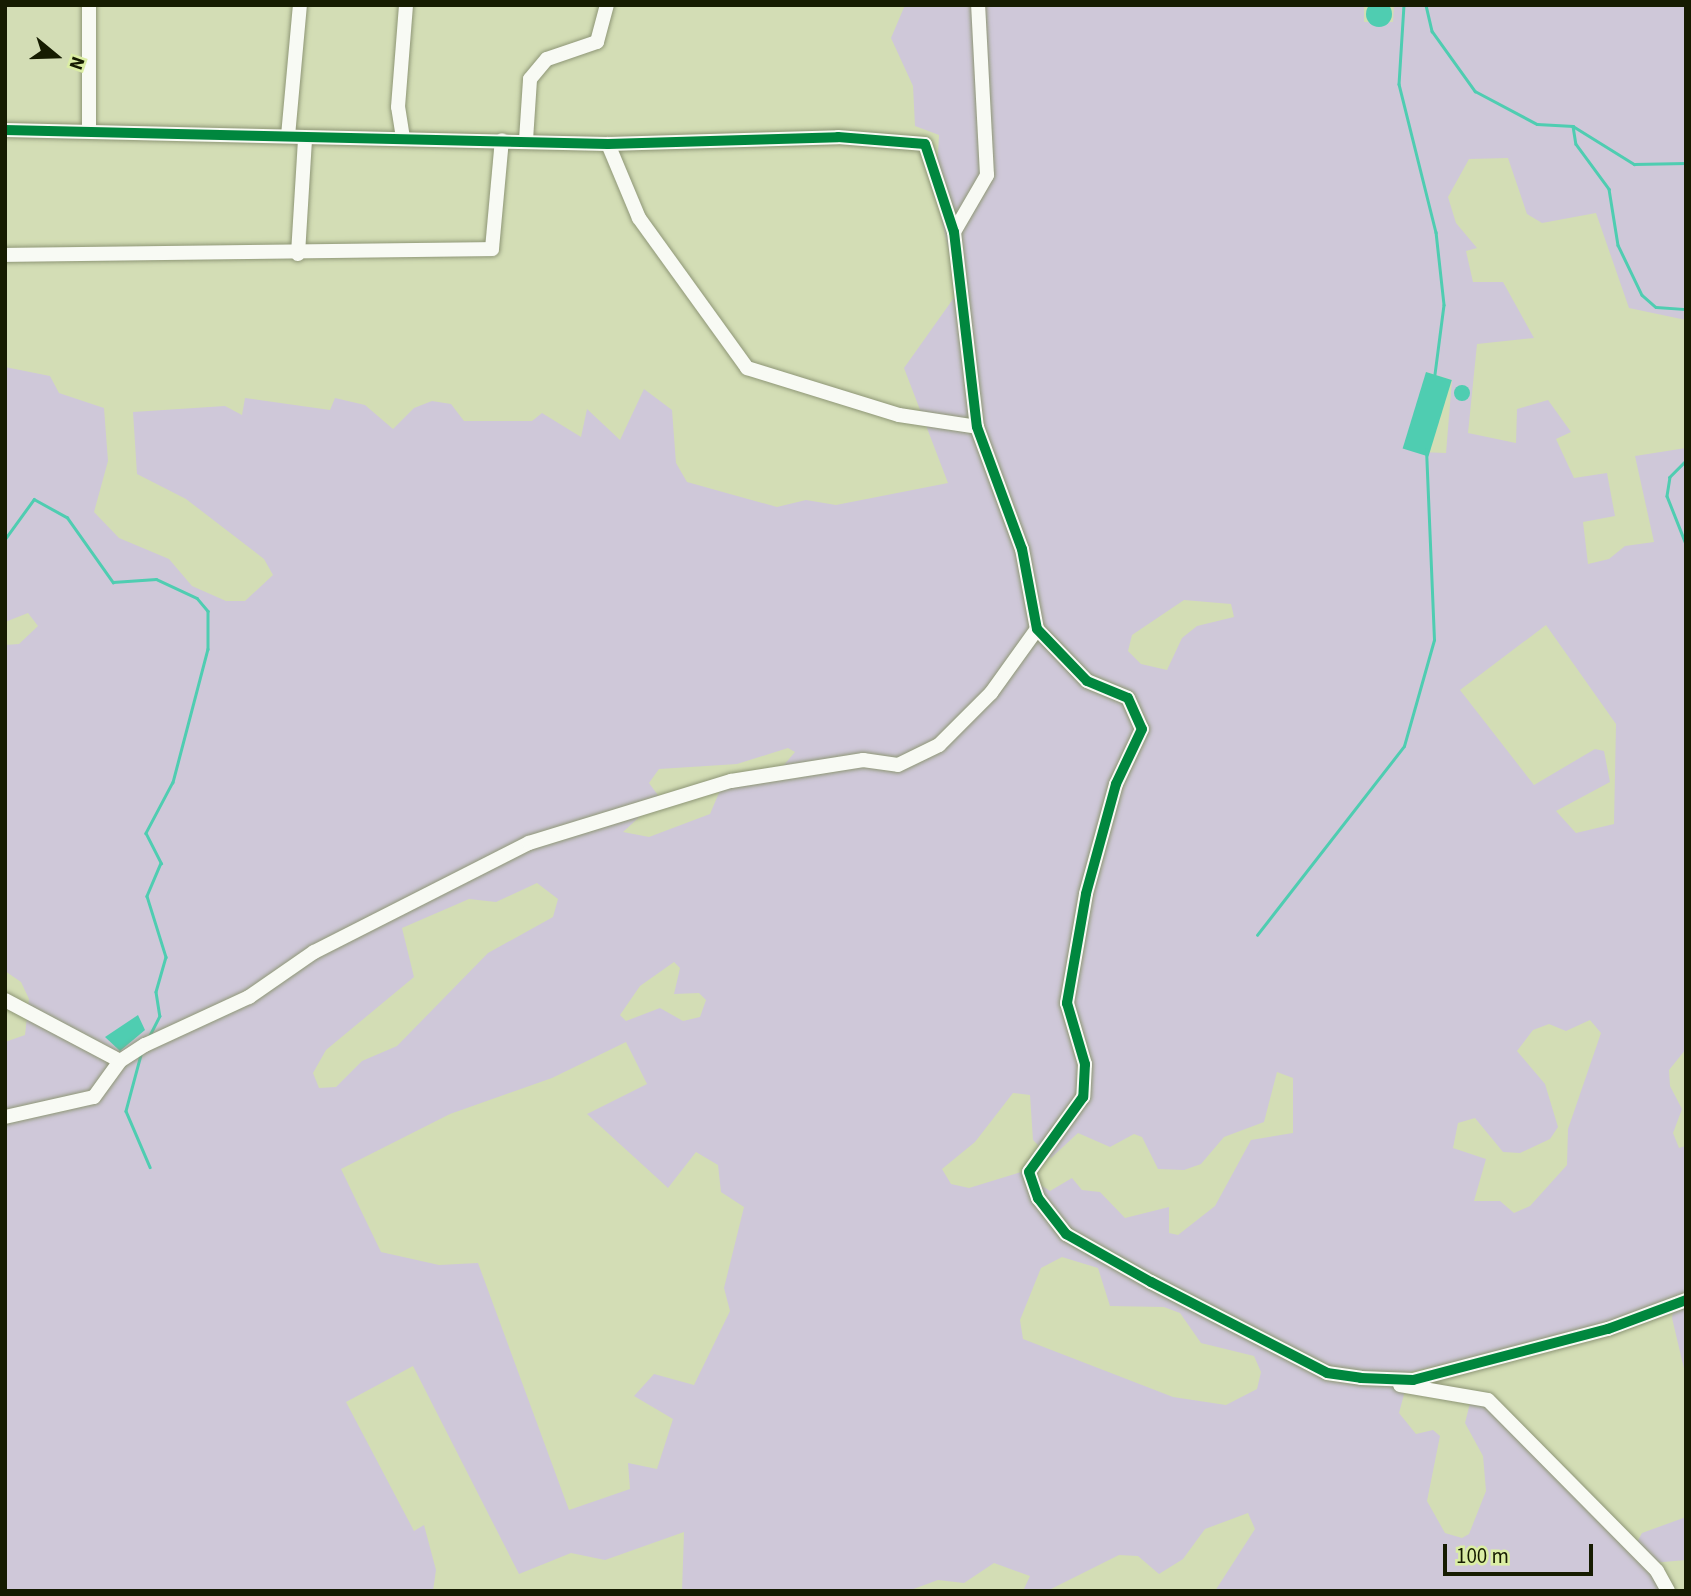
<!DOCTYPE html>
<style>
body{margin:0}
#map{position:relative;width:1691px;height:1596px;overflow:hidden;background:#d3ddb5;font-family:"Source Sans 3",sans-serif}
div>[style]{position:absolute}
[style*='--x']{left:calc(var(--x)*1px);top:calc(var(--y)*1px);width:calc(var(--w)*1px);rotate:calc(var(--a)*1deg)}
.green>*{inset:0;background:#cfc8d9}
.water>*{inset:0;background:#4fcdb1;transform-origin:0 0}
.round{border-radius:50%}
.stream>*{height:2.5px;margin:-1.25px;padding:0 1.25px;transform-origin:1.25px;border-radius:1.25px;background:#4fcdb1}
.roads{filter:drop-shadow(0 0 2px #8e9676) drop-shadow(0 0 2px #8e9676)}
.minor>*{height:14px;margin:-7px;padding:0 7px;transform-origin:7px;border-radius:7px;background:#f8faf4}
.cycleway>*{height:10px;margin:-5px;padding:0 5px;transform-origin:5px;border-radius:5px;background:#00873e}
span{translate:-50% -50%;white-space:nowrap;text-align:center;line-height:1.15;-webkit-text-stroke:7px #dbeea4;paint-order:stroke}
.frame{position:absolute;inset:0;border:7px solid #161c01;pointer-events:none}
.north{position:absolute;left:21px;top:21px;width:70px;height:70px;-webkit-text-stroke:5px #dbeea4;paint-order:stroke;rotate:109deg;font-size:19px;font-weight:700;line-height:28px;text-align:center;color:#161c01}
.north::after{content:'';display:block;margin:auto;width:24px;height:32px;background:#161c01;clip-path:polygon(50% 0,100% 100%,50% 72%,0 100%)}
.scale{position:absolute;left:1443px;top:1544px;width:150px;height:32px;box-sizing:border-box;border:4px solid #161c01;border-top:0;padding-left:9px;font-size:21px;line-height:24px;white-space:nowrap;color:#161c01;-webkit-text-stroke:5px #dbeea4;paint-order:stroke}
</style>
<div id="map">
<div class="green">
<div style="clip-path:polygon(evenodd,905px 5px,1364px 5px,1364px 22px,1393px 22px,1394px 5px,1686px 5px,1686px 320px,1629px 308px,1596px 213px,1542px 223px,1527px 214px,1508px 158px,1469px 159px,1448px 197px,1456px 223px,1477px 248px,1466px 251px,1473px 282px,1503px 282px,1534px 338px,1477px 344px,1468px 433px,1516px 443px,1517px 409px,1548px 400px,1571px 432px,1556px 439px,1574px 478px,1607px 473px,1615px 516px,1583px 522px,1588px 564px,1609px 559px,1625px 546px,1654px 542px,1635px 456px,1686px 448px,1686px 1049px,1669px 1070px,1670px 1086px,1682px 1109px,1673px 1133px,1679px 1148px,1686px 1146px,1686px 1298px,1601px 1329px,1410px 1372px,1399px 1413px,1416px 1434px,1433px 1430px,1440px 1436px,1427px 1501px,1445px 1533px,1462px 1538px,1469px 1534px,1486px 1491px,1483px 1456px,1465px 1423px,1471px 1399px,1484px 1402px,1568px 1491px,1634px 1548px,1642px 1533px,1686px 1517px,1686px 1560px,1652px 1563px,1671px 1591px,1215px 1591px,1255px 1529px,1248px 1513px,1205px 1529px,1183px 1559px,1159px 1574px,1138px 1556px,1119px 1555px,1047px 1591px,1023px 1591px,1030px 1576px,994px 1563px,964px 1583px,938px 1580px,908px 1591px,682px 1591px,684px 1532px,605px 1560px,571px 1553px,519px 1574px,413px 1366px,346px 1402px,414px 1531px,424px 1525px,436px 1570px,433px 1591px,5px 1591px,5px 1042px,25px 1035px,29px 999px,21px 982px,5px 971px,5px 645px,19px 644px,38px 626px,28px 613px,5px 622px,5px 367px,50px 376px,59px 393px,104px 408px,108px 461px,94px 512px,119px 538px,169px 559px,192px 586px,226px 601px,245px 601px,273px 575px,264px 559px,186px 499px,137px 474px,133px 412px,225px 406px,242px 415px,245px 398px,330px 410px,335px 398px,365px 405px,393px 429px,414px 408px,432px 401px,451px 404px,464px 421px,532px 421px,542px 413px,581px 437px,587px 409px,620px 440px,644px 389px,672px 410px,676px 463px,687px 482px,777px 507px,806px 500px,836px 505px,948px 483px,904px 368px,958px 292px,936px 194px,939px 135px,915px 126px,913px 86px,891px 38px,905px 5px,1426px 372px,1452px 380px,1446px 453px,1418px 452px,1426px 372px,905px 5px,1184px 600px,1231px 604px,1234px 617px,1197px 626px,1182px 638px,1167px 670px,1141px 664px,1128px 651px,1132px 635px,1184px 600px,905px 5px,1546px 625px,1616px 724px,1614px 824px,1576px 833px,1556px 811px,1610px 782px,1604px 751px,1595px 749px,1534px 785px,1460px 690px,1546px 625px,905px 5px,788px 748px,795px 752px,778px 772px,724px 781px,710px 814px,649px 837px,623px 832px,660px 798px,649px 783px,659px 769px,737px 764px,788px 748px,905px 5px,537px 883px,558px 899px,553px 917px,488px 953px,397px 1046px,362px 1061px,336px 1087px,319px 1088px,313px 1073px,326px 1050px,414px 977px,402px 928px,469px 899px,496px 902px,537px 883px,905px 5px,674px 962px,680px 968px,674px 994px,699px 993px,706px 1000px,700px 1017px,683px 1021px,660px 1008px,626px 1021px,620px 1015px,640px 986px,674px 962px,905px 5px,1590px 1020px,1601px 1033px,1568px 1129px,1567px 1165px,1530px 1206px,1514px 1213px,1500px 1201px,1474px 1201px,1486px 1159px,1453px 1148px,1458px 1123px,1475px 1118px,1503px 1152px,1520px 1153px,1550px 1139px,1558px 1127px,1545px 1084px,1517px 1051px,1533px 1030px,1549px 1024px,1566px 1031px,1590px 1020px,905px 5px,626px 1042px,647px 1084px,587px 1114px,668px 1188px,696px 1152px,718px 1165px,721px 1192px,744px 1207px,724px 1288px,730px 1311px,694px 1385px,654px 1374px,634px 1396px,673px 1419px,657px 1469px,628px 1463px,630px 1489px,569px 1510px,478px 1263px,439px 1265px,381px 1252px,341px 1169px,450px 1114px,552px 1078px,626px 1042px,905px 5px,1277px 1072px,1293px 1078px,1293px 1133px,1251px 1140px,1215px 1206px,1178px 1235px,1169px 1233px,1169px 1207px,1125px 1218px,1100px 1192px,1082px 1190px,1072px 1178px,1050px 1191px,1021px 1172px,969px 1188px,951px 1184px,942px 1169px,975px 1142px,1013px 1093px,1030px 1095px,1033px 1140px,1051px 1158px,1078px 1133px,1110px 1147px,1134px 1134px,1142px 1137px,1158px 1169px,1184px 1170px,1201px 1164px,1224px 1137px,1264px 1122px,1277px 1072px,905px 5px,1062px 1257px,1098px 1268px,1110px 1306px,1164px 1307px,1180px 1313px,1201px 1343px,1254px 1356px,1261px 1372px,1257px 1389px,1226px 1405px,1173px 1397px,1023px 1339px,1020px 1320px,1041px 1268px,1062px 1257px)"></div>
<div style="clip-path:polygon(1686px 1304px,1686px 1377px,1672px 1318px,1673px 1309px)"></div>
</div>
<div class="water">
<div class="round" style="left:1366px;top:1px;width:26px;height:26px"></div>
<div style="left:1426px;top:372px;width:27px;height:80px;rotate:17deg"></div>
<div class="round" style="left:1454px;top:385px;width:16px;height:16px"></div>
<div style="clip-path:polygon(138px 1015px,145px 1030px,120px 1051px,105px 1037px)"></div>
</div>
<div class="stream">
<div style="--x:1404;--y:5;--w:79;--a:93.6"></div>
<div style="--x:1399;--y:84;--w:153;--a:76"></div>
<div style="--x:1436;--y:232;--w:73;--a:83.7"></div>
<div style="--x:1444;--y:305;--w:70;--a:97.4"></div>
<div style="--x:1426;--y:5;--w:27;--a:77"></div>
<div style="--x:1432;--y:31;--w:74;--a:54.4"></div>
<div style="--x:1475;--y:91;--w:70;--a:28"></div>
<div style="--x:1537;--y:124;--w:36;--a:3"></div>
<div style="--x:1573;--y:126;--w:72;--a:31.9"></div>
<div style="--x:1634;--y:164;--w:52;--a:-1.1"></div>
<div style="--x:1573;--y:126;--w:18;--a:81"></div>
<div style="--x:1576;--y:144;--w:56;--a:53.7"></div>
<div style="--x:1609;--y:189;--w:57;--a:80.9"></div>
<div style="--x:1618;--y:245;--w:55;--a:64.4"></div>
<div style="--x:1642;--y:295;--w:18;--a:41"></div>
<div style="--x:1656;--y:307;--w:30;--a:4"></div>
<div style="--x:1686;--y:461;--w:23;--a:135"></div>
<div style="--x:1670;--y:477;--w:19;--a:99"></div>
<div style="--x:1667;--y:496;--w:52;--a:68.4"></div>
<div style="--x:5;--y:539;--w:49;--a:-54.1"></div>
<div style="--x:34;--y:499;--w:38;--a:29"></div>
<div style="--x:67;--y:517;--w:80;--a:54.7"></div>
<div style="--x:113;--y:582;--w:43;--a:-4"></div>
<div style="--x:156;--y:579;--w:45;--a:24.9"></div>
<div style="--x:197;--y:598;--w:17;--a:50"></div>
<div style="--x:208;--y:611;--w:38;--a:90"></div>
<div style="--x:208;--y:649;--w:138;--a:104.7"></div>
<div style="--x:173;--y:782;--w:58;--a:117.9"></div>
<div style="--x:146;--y:833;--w:34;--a:63"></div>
<div style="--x:161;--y:863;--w:36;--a:113"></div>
<div style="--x:147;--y:896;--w:64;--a:72.7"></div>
<div style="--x:166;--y:957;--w:36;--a:106"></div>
<div style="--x:156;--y:992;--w:24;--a:81"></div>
<div style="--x:160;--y:1016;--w:22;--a:117"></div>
<div style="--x:1257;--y:935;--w:239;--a:-52.1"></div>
<div style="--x:1404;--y:746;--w:110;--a:-74.2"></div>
<div style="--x:1434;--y:640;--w:190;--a:-92.4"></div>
<div style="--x:141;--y:1055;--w:58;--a:105"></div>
<div style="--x:126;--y:1111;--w:61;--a:66.8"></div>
</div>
<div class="roads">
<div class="minor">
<div style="--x:89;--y:5;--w:125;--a:90"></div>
<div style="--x:5;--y:130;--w:603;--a:1.33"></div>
<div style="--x:608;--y:144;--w:230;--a:-1.7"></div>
<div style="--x:838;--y:137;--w:87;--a:4.6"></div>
<div style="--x:925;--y:144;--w:93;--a:71.8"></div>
<div style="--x:954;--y:232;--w:196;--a:83.3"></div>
<div style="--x:977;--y:427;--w:130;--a:69.8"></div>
<div style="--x:1022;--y:549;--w:81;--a:79.4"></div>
<div style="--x:1037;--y:629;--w:72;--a:46.1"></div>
<div style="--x:1087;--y:681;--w:44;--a:22.5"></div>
<div style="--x:1128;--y:698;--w:34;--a:66"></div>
<div style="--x:1142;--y:729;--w:61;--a:115.3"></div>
<div style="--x:1116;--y:784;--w:114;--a:105.3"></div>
<div style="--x:1086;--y:894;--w:111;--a:99.9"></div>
<div style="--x:1067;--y:1003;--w:64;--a:73.6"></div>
<div style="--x:1085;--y:1064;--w:33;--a:93"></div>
<div style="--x:1083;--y:1097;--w:92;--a:125.8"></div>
<div style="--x:1029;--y:1172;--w:28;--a:71"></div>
<div style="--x:1038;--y:1198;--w:46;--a:52.1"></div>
<div style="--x:1066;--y:1234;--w:98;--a:29.5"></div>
<div style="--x:1151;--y:1282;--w:198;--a:27.3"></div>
<div style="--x:1327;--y:1373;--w:34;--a:8"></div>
<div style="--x:1361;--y:1378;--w:52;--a:2.2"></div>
<div style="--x:1413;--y:1380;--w:202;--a:-14.7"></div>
<div style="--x:1608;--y:1329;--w:83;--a:-20.4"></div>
<div style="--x:288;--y:136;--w:132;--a:-84.8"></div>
<div style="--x:403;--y:138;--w:31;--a:-99"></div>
<div style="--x:398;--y:107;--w:102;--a:-85.5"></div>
<div style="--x:526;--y:140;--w:61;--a:-86.2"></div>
<div style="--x:530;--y:79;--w:26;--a:-50"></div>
<div style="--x:547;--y:59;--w:53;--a:-18.8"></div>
<div style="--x:597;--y:42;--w:38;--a:-75"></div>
<div style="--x:608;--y:144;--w:80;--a:67.3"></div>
<div style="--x:639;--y:218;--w:185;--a:54.2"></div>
<div style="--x:747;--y:368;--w:159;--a:17.2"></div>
<div style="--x:899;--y:415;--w:79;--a:8.7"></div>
<div style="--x:954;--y:232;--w:66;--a:-59.9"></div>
<div style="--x:987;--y:175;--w:170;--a:-93"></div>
<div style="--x:298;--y:254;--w:116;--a:-86.5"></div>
<div style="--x:5;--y:255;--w:487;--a:-0.7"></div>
<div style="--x:492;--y:249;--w:109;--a:-84.8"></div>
<div style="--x:5;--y:1000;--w:130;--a:27.9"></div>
<div style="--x:5;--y:1117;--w:91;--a:-12.7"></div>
<div style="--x:94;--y:1097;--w:44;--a:-54.2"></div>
<div style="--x:120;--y:1061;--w:30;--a:-33"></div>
<div style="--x:145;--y:1045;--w:115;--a:-24.8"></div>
<div style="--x:249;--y:997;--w:79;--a:-34.7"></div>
<div style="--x:314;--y:952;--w:241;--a:-26.9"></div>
<div style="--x:529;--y:843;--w:211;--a:-17.1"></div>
<div style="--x:731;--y:781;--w:134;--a:-9"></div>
<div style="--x:863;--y:760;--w:35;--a:8"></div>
<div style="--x:898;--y:765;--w:46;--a:-26"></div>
<div style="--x:939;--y:745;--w:74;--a:-45"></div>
<div style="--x:991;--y:693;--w:79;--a:-54.3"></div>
<div style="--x:1400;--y:1385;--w:89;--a:9.7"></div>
<div style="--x:1488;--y:1400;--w:240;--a:45.3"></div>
<div style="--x:1657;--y:1571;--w:23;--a:61"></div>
</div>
</div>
<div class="cycleway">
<div style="--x:5;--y:130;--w:603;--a:1.33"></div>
<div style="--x:608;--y:144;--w:230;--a:-1.7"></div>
<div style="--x:838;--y:137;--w:87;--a:4.6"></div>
<div style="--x:925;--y:144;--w:93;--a:71.8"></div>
<div style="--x:954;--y:232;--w:196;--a:83.3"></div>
<div style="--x:977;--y:427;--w:130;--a:69.8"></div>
<div style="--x:1022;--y:549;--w:81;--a:79.4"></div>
<div style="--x:1037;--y:629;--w:72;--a:46.1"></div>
<div style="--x:1087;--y:681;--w:44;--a:22.5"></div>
<div style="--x:1128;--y:698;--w:34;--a:66"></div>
<div style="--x:1142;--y:729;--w:61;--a:115.3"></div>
<div style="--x:1116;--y:784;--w:114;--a:105.3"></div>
<div style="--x:1086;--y:894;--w:111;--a:99.9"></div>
<div style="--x:1067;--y:1003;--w:64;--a:73.6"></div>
<div style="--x:1085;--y:1064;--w:33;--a:93"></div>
<div style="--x:1083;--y:1097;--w:92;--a:125.8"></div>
<div style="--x:1029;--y:1172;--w:28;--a:71"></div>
<div style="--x:1038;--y:1198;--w:46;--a:52.1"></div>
<div style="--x:1066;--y:1234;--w:98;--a:29.5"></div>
<div style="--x:1151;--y:1282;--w:198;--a:27.3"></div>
<div style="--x:1327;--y:1373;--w:34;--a:8"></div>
<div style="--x:1361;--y:1378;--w:52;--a:2.2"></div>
<div style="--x:1413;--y:1380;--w:202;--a:-14.7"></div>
<div style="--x:1608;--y:1329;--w:83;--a:-20.4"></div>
</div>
<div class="frame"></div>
<div class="north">N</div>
<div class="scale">100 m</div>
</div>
